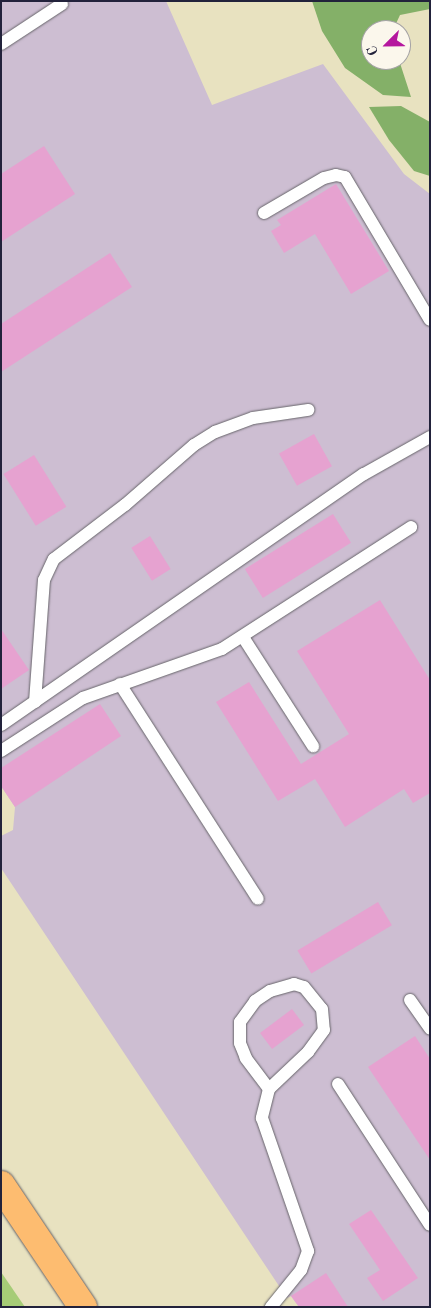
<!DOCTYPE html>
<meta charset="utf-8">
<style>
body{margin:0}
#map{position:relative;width:431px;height:1308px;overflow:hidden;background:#e8e2c0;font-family:"Old Standard TT",serif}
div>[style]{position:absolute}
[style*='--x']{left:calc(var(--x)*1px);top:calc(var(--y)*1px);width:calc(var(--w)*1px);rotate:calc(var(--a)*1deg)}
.industrial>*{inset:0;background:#cdbed2}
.green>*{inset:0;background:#a6cc77}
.forest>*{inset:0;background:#84b068}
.building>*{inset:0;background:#e6a2d0;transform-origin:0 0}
.roads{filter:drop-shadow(0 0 1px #67656a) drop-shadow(0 0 1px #67656a)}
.service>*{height:12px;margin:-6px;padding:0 6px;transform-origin:6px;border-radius:6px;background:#fff}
.trunk>*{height:28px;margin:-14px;padding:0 14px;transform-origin:14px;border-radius:14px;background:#fdbc70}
span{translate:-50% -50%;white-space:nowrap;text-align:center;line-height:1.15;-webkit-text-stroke:4px #fbf7ec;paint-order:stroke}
.frame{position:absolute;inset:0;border:2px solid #22223b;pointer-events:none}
.north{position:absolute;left:361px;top:20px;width:50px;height:50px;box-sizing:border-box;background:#fbf7ec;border:1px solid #a4a2a5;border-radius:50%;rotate:247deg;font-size:14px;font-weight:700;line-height:20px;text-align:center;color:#22223b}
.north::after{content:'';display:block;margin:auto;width:18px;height:22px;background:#b5179e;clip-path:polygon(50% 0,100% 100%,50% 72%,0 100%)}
</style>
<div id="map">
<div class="industrial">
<div style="clip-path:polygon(1px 1px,166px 1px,212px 105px,323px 64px,404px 174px,430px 194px,430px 1307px,299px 1307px,291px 1296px,287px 1298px,1px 868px,1px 836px,13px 830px,15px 807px,1px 786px)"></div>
</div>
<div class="green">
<div style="clip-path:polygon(1px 1272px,25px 1307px,1px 1307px)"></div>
</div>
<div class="forest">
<div style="clip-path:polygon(312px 1px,430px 1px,430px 9px,400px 15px,393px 30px,371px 30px,371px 60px,399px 60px,411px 97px,383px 95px,345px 68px,322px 31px)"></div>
<div style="clip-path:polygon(401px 106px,430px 122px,430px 176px,414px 171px,389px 140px,369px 107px)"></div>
</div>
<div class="building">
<div style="clip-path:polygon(44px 146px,75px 194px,1px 242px,1px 174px)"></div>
<div style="clip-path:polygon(336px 184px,389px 271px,351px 294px,315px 234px,284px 253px,271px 231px,281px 225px,277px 220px)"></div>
<div style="clip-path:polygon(110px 253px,132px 287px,1px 372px,1px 324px)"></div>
<div style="left:314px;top:434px;width:37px;height:40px;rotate:61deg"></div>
<div style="left:34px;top:455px;width:61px;height:36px;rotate:58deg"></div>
<div style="left:333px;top:514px;width:34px;height:104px;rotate:58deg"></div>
<div style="left:150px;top:536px;width:39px;height:22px;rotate:58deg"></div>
<div style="clip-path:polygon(380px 600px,430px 680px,430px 793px,413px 803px,404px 789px,345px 827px,315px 779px,278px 801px,216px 702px,249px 682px,301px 764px,349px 734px,297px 651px)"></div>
<div style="clip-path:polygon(1px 629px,29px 670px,1px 689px)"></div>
<div style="clip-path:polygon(100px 704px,121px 736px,15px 807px,1px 786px,1px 768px)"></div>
<div style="left:378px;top:902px;width:27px;height:94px;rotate:59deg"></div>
<div style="left:292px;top:1009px;width:20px;height:40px;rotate:53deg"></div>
<div style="clip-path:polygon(415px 1036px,430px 1059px,430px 1160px,368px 1067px)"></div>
<div style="clip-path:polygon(371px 1210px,418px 1278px,383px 1301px,367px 1278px,380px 1270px,349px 1224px)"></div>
<div style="clip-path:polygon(326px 1273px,348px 1307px,299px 1307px,291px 1296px)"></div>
</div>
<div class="roads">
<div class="service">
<div style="--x:1;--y:44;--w:73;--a:-33.3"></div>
<div style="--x:264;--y:213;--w:69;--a:-30.3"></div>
<div style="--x:324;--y:178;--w:12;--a:-14"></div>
<div style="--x:336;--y:175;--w:9;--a:13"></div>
<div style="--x:345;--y:177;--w:166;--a:59.3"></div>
<div style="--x:243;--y:637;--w:130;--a:57.3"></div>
<div style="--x:120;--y:684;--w:255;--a:57.3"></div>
<div style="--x:35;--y:702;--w:122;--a:-85.8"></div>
<div style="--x:44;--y:580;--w:23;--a:-65"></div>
<div style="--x:54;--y:559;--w:89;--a:-37.3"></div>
<div style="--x:125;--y:505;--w:91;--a:-41"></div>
<div style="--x:194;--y:445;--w:25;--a:-32"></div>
<div style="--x:215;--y:432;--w:40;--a:-20.2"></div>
<div style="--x:253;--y:418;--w:56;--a:-8.3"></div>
<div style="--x:1;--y:725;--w:441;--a:-34.7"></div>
<div style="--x:364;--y:474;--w:76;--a:-29.3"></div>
<div style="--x:1;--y:751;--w:98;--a:-32.9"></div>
<div style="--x:83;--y:698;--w:147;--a:-19.4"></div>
<div style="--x:222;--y:649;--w:225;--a:-32.8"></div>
<div style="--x:410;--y:1000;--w:35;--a:55"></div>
<div style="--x:338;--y:1084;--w:168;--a:56.9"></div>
<div style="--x:269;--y:1089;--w:39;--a:-127"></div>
<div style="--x:246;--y:1058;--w:16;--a:-112"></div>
<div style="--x:240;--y:1043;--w:21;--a:-90"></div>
<div style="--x:240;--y:1022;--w:26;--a:-54"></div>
<div style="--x:255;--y:1001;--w:18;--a:-34"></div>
<div style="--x:270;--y:991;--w:25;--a:-16"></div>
<div style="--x:294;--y:984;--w:10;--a:17"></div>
<div style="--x:304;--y:987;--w:28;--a:51"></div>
<div style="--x:322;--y:1009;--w:21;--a:85"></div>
<div style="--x:324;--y:1030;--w:27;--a:126"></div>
<div style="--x:308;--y:1052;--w:54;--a:136.5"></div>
<div style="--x:269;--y:1089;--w:30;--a:104"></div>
<div style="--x:262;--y:1118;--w:141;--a:70.9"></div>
<div style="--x:308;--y:1251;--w:20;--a:110"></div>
<div style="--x:301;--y:1270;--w:48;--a:129"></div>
</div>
<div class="trunk">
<div style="--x:1;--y:1185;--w:147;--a:56.1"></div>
</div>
</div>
<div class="frame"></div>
<div class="north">С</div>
</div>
